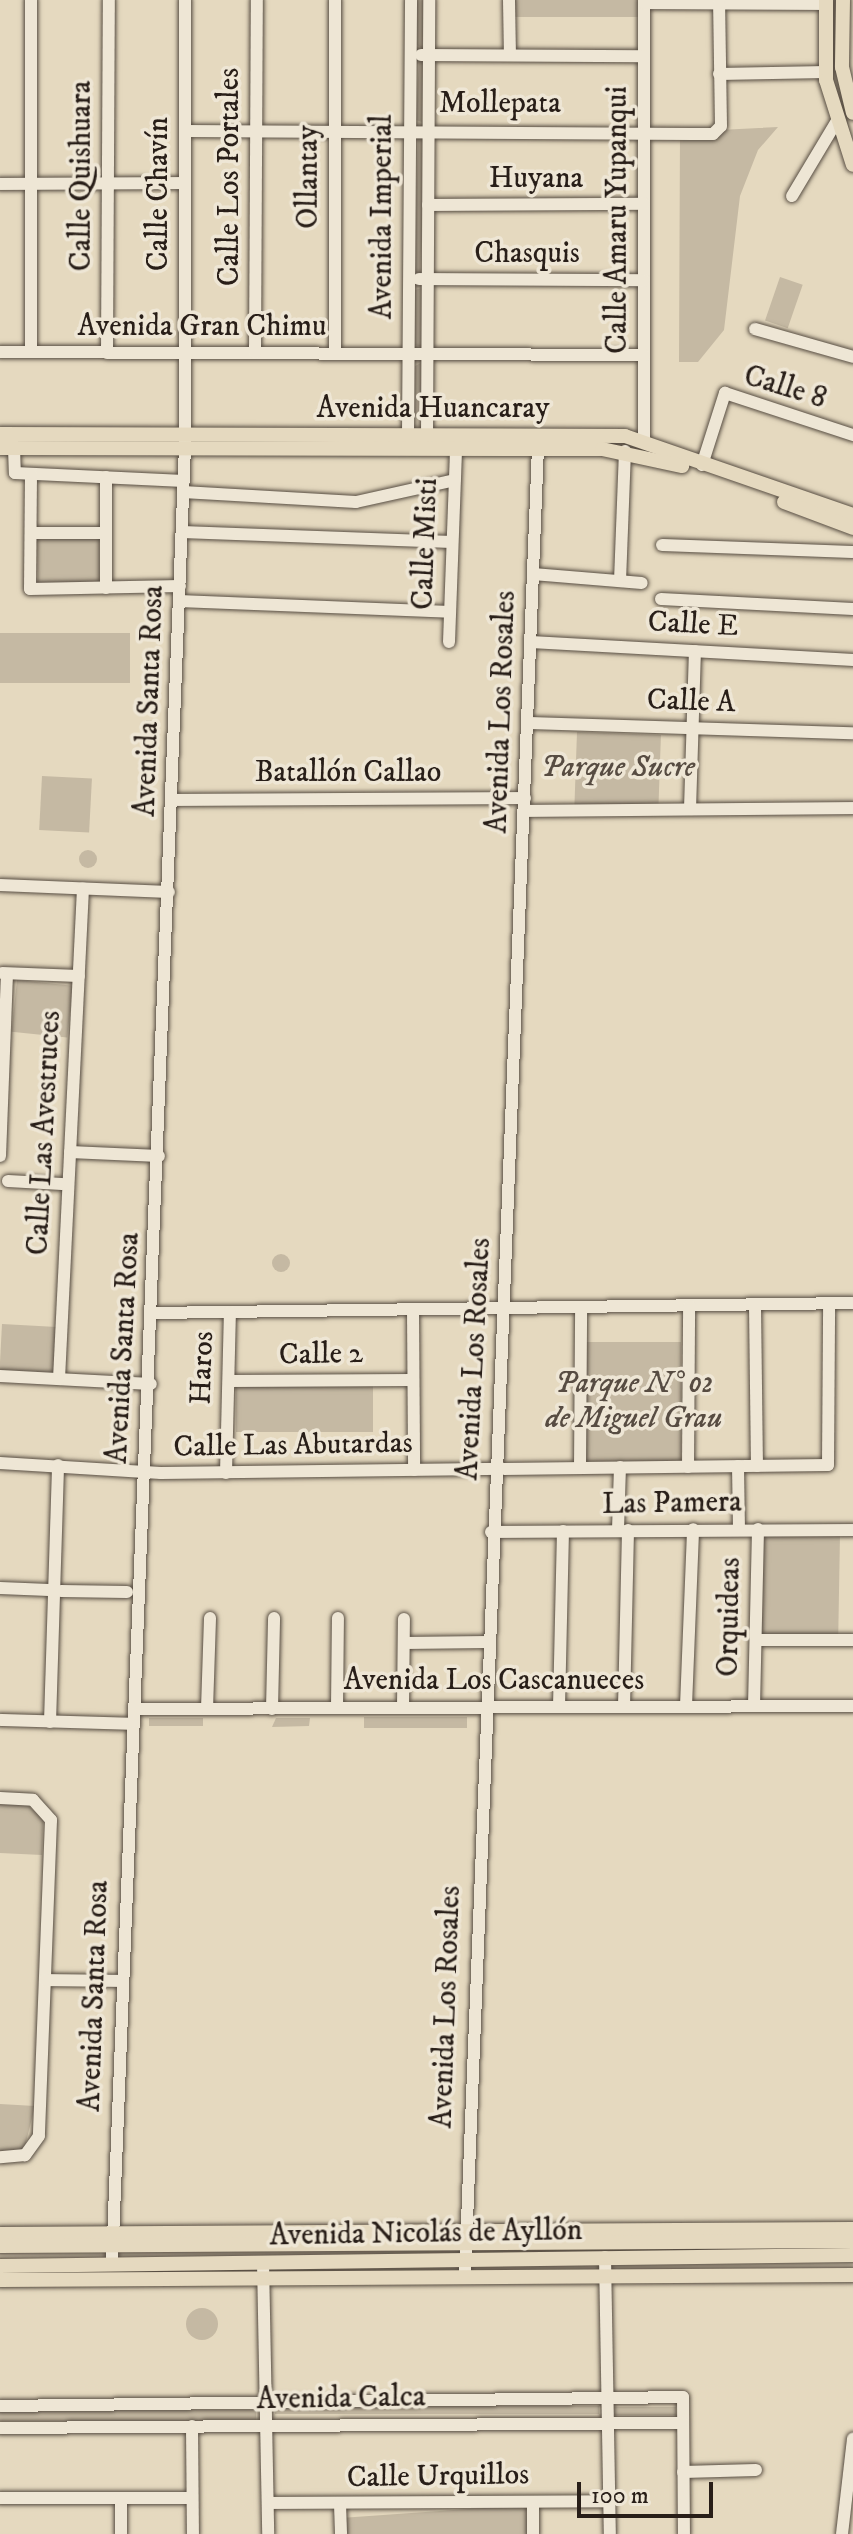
<!DOCTYPE html>
<meta charset="utf-8">
<style>
body{margin:0}
#map{position:relative;width:853px;height:2534px;overflow:hidden;background:#e5d9bf;font-family:"IM FELL DW Pica",serif}
div>[style]{position:absolute}
[style*='--x']{left:calc(var(--x)*1px);top:calc(var(--y)*1px);width:calc(var(--w)*1px);rotate:calc(var(--a)*1deg)}
.green>*{inset:0;background:#c5b9a3;transform-origin:0 0}
.round{border-radius:50%}
.roads{filter:drop-shadow(0 0 2px #574d42) drop-shadow(0 0 2px #574d42)}
.minor>*{height:12px;margin:-6px;padding:0 6px;transform-origin:6px;border-radius:6px;background:#eee6d5}
.major>*{height:14px;margin:-7px;padding:0 7px;transform-origin:7px;border-radius:7px;background:#e5d9bf}
span{translate:-50% -50%;white-space:nowrap;text-align:center;line-height:1.15;-webkit-text-stroke:7px #eee6d5;paint-order:stroke}
.street-label{font-size:30px;color:#281e18}
.park-label{font-size:30px;color:#574c42;font-style:italic}
.scale{position:absolute;left:577px;top:2482px;width:136px;height:36px;box-sizing:border-box;border:4px solid #281e18;border-top:0;padding-left:10px;font-size:24px;line-height:28px;white-space:nowrap;color:#281e18;-webkit-text-stroke:6px #eee6d5;paint-order:stroke}
</style>
<div id="map">
<div class="green">
<div style="clip-path:polygon(415px 0,426px 0,422px 48px,415px 44px)"></div>
<div style="left:515px;top:0;width:124px;height:17px"></div>
<div style="clip-path:polygon(829px 0,840px 0,840px 80px,853px 148px,830px 73px)"></div>
<div style="clip-path:polygon(419px 61px,423px 62px,422px 122px,416px 120px)"></div>
<div style="clip-path:polygon(778px 127px,758px 150px,740px 196px,724px 330px,698px 362px,679px 362px,680px 132px)"></div>
<div style="clip-path:polygon(418px 136px,425px 138px,420px 275px,415px 271px)"></div>
<div style="left:780px;top:277px;width:24px;height:46px;rotate:19deg"></div>
<div style="clip-path:polygon(422px 288px,423px 347px,415px 345px,415px 290px)"></div>
<div style="clip-path:polygon(421px 363px,424px 416px,415px 416px,415px 366px)"></div>
<div style="left:99px;top:537px;width:48px;height:62px;rotate:89deg"></div>
<div style="left:0;top:633px;width:130px;height:50px"></div>
<div style="left:146px;top:720px;width:12px;height:31px;rotate:5deg"></div>
<div style="left:577px;top:732px;width:84px;height:73px;rotate:2deg"></div>
<div style="left:42px;top:776px;width:50px;height:54px;rotate:3deg"></div>
<div class="round" style="left:79px;top:850px;width:18px;height:18px"></div>
<div style="left:17px;top:980px;width:56px;height:52px;rotate:6deg"></div>
<div class="round" style="left:272px;top:1254px;width:18px;height:18px"></div>
<div style="left:2px;top:1324px;width:55px;height:46px;rotate:3deg"></div>
<div style="left:586px;top:1342px;width:95px;height:119px"></div>
<div style="left:373px;top:1385px;width:47px;height:137px;rotate:90deg"></div>
<div style="left:762px;top:1534px;width:78px;height:100px;rotate:1deg"></div>
<div style="left:364px;top:1717px;width:103px;height:11px"></div>
<div style="left:149px;top:1718px;width:54px;height:8px"></div>
<div style="clip-path:polygon(276px 1718px,310px 1718px,309px 1726px,272px 1727px)"></div>
<div style="clip-path:polygon(0 1803px,26px 1804px,43px 1819px,42px 1855px,0 1853px)"></div>
<div style="clip-path:polygon(0 2104px,35px 2106px,24px 2150px,0 2153px)"></div>
<div class="round" style="left:186px;top:2308px;width:32px;height:32px"></div>
<div style="left:599px;top:2406px;width:8px;height:324px;rotate:90deg"></div>
<div style="left:676px;top:2407px;width:8px;height:62px;rotate:90deg"></div>
<div style="left:256px;top:2410px;width:11px;height:256px;rotate:90deg"></div>
<div style="left:526px;top:2505px;width:29px;height:182px;rotate:86deg"></div>
</div>
<div class="roads">
<div class="minor">
<div style="--x:31;--y:0;--w:352;--a:90"></div>
<div style="--x:509;--y:0;--w:55;--a:89"></div>
<div style="--x:644;--y:0;--w:440;--a:90"></div>
<div style="--x:644;--y:3;--w:182;--a:0.3"></div>
<div style="--x:421;--y:55;--w:223;--a:0.3"></div>
<div style="--x:719;--y:74;--w:107;--a:-1.1"></div>
<div style="--x:185;--y:131;--w:528;--a:0.33"></div>
<div style="--x:713;--y:134;--w:11;--a:-45"></div>
<div style="--x:721;--y:126;--w:122;--a:-90.9"></div>
<div style="--x:0;--y:184;--w:185;--a:-0.3"></div>
<div style="--x:792;--y:196;--w:90;--a:-59.1"></div>
<div style="--x:428;--y:205;--w:216;--a:-0.3"></div>
<div style="--x:419;--y:279;--w:225;--a:0.3"></div>
<div style="--x:755;--y:329;--w:102;--a:15.9"></div>
<div style="--x:0;--y:352;--w:644;--a:0.27"></div>
<div style="--x:107;--y:353;--w:353;--a:-89.7"></div>
<div style="--x:255;--y:353;--w:353;--a:-89.7"></div>
<div style="--x:335;--y:354;--w:354;--a:-90"></div>
<div style="--x:408;--y:435;--w:435;--a:-89.6"></div>
<div style="--x:427;--y:435;--w:435;--a:-89.7"></div>
<div style="--x:14;--y:448;--w:25;--a:88"></div>
<div style="--x:15;--y:473;--w:169;--a:2.7"></div>
<div style="--x:702;--y:465;--w:76;--a:-72.3"></div>
<div style="--x:725;--y:393;--w:135;--a:18.2"></div>
<div style="--x:31;--y:474;--w:115;--a:90.5"></div>
<div style="--x:30;--y:589;--w:150;--a:-1.1"></div>
<div style="--x:183;--y:492;--w:173;--a:3.3"></div>
<div style="--x:356;--y:502;--w:101;--a:-12.5"></div>
<div style="--x:182;--y:532;--w:270;--a:2.1"></div>
<div style="--x:34;--y:533;--w:72;--a:0"></div>
<div style="--x:662;--y:545;--w:191;--a:2.1"></div>
<div style="--x:533;--y:574;--w:109;--a:4.7"></div>
<div style="--x:620;--y:581;--w:130;--a:-87.8"></div>
<div style="--x:106;--y:588;--w:111;--a:-90"></div>
<div style="--x:661;--y:599;--w:192;--a:3"></div>
<div style="--x:179;--y:601;--w:271;--a:2.3"></div>
<div style="--x:449;--y:642;--w:193;--a:-87.9"></div>
<div style="--x:531;--y:642;--w:323;--a:3.2"></div>
<div style="--x:528;--y:723;--w:325;--a:1.8"></div>
<div style="--x:172;--y:800;--w:353;--a:-0.3"></div>
<div style="--x:690;--y:809;--w:158;--a:-88.2"></div>
<div style="--x:524;--y:811;--w:329;--a:-0.5"></div>
<div style="--x:0;--y:885;--w:169;--a:2.4"></div>
<div style="--x:2;--y:973;--w:77;--a:2.2"></div>
<div style="--x:70;--y:1152;--w:89;--a:2.6"></div>
<div style="--x:0;--y:1156;--w:182;--a:-87.8"></div>
<div style="--x:8;--y:1181;--w:54;--a:3.2"></div>
<div style="--x:755;--y:1305;--w:161;--a:89.3"></div>
<div style="--x:413;--y:1311;--w:159;--a:89.6"></div>
<div style="--x:153;--y:1313;--w:700;--a:-0.82"></div>
<div style="--x:0;--y:1376;--w:151;--a:3"></div>
<div style="--x:59;--y:1379;--w:491;--a:-87.2"></div>
<div style="--x:229;--y:1381;--w:184;--a:-0.3"></div>
<div style="--x:0;--y:1463;--w:161;--a:3.6"></div>
<div style="--x:161;--y:1473;--w:667;--a:-0.69"></div>
<div style="--x:828;--y:1465;--w:161;--a:-89.6"></div>
<div style="--x:738;--y:1466;--w:63;--a:89.1"></div>
<div style="--x:688;--y:1467;--w:161;--a:-89.6"></div>
<div style="--x:580;--y:1468;--w:159;--a:-89.6"></div>
<div style="--x:226;--y:1473;--w:161;--a:-88.6"></div>
<div style="--x:618;--y:1530;--w:63;--a:-88.2"></div>
<div style="--x:491;--y:1532;--w:362;--a:-0.3"></div>
<div style="--x:0;--y:1588;--w:49;--a:2.3"></div>
<div style="--x:61;--y:1591;--w:66;--a:0.9"></div>
<div style="--x:756;--y:1640;--w:97;--a:0"></div>
<div style="--x:404;--y:1643;--w:83;--a:-0.7"></div>
<div style="--x:686;--y:1706;--w:177;--a:-87.7"></div>
<div style="--x:754;--y:1706;--w:177;--a:-88.7"></div>
<div style="--x:559;--y:1707;--w:176;--a:-88.7"></div>
<div style="--x:624;--y:1707;--w:177;--a:-88.7"></div>
<div style="--x:337;--y:1708;--w:90;--a:-89.4"></div>
<div style="--x:403;--y:1708;--w:89;--a:-89.4"></div>
<div style="--x:136;--y:1709;--w:717;--a:-0.24"></div>
<div style="--x:207;--y:1709;--w:91;--a:-88.1"></div>
<div style="--x:272;--y:1709;--w:91;--a:-88.7"></div>
<div style="--x:0;--y:1720;--w:132;--a:1.7"></div>
<div style="--x:50;--y:1722;--w:257;--a:-88.2"></div>
<div style="--x:0;--y:1798;--w:33;--a:3"></div>
<div style="--x:33;--y:1800;--w:27;--a:48"></div>
<div style="--x:51;--y:1820;--w:316;--a:92.2"></div>
<div style="--x:39;--y:2136;--w:24;--a:126"></div>
<div style="--x:25;--y:2155;--w:25;--a:175"></div>
<div style="--x:45;--y:1980;--w:77;--a:0.7"></div>
<div style="--x:605;--y:2257;--w:277;--a:89"></div>
<div style="--x:263;--y:2262;--w:272;--a:88.9"></div>
<div style="--x:112;--y:2264;--w:1816;--a:-87.7"></div>
<div style="--x:185;--y:449;--w:449;--a:-90"></div>
<div style="--x:465;--y:2272;--w:1824;--a:-87.71"></div>
<div style="--x:0;--y:2406;--w:683;--a:-0.75"></div>
<div style="--x:683;--y:2397;--w:137;--a:89.6"></div>
<div style="--x:192;--y:2426;--w:108;--a:89.5"></div>
<div style="--x:0;--y:2428;--w:683;--a:-0.42"></div>
<div style="--x:683;--y:2472;--w:73;--a:-1.6"></div>
<div style="--x:0;--y:2498;--w:192;--a:0"></div>
<div style="--x:121;--y:2498;--w:36;--a:90"></div>
<div style="--x:533;--y:2502;--w:32;--a:90"></div>
<div style="--x:268;--y:2503;--w:342;--a:-0.3"></div>
<div style="--x:340;--y:2504;--w:30;--a:88"></div>
<div style="--x:842;--y:2534;--w:96;--a:-83.4"></div>
</div>
<div class="major">
<div style="--x:826;--y:0;--w:80;--a:90"></div>
<div style="--x:826;--y:80;--w:89;--a:72.4"></div>
<div style="--x:843;--y:0;--w:67;--a:90.9"></div>
<div style="--x:842;--y:67;--w:47;--a:76.6"></div>
<div style="--x:0;--y:434;--w:625;--a:0.18"></div>
<div style="--x:625;--y:436;--w:241;--a:19.1"></div>
<div style="--x:0;--y:448;--w:602;--a:0.1"></div>
<div style="--x:602;--y:449;--w:82;--a:12"></div>
<div style="--x:784;--y:502;--w:74;--a:20.6"></div>
<div style="--x:0;--y:2234;--w:853;--a:-0.34"></div>
<div style="--x:0;--y:2246;--w:853;--a:-0.34"></div>
<div style="--x:0;--y:2266;--w:853;--a:-0.74"></div>
<div style="--x:0;--y:2280;--w:853;--a:-0.34"></div>
</div>
</div>
<div class="street-label">
<span style="left:500px;top:104px">Mollepata</span>
<span style="left:82px;top:176px;rotate:-90deg">Calle Quishuara</span>
<span style="left:230px;top:177px;rotate:-90deg">Calle Los Portales</span>
<span style="left:309px;top:177px;rotate:-90deg">Ollantay</span>
<span style="left:536px;top:179px">Huyana</span>
<span style="left:159px;top:194px;rotate:-90deg">Calle Chavín</span>
<span style="left:383px;top:217px;rotate:-90deg">Avenida Imperial</span>
<span style="left:618px;top:220px;rotate:-90deg">Calle Amaru Yupanqui</span>
<span style="left:527px;top:254px">Chasquis</span>
<span style="left:202px;top:327px">Avenida Gran Chimu</span>
<span style="left:785px;top:388px;rotate:17deg">Calle 8</span>
<span style="left:433px;top:409px">Avenida Huancaray</span>
<span style="left:426px;top:544px;rotate:-88deg">Calle Misti</span>
<span style="left:693px;top:625px;rotate:3deg">Calle E</span>
<span style="left:150px;top:701px;rotate:-88deg">Avenida Santa Rosa</span>
<span style="left:691px;top:702px;rotate:2deg">Calle A</span>
<span style="left:502px;top:712px;rotate:-88deg">Avenida Los Rosales</span>
<span style="left:348px;top:773px">Batallón Callao</span>
<span style="left:45px;top:1133px;rotate:-87deg">Calle Las Avestruces</span>
<span style="left:124px;top:1348px;rotate:-87deg">Avenida Santa Rosa</span>
<span style="left:321px;top:1355px;rotate:-1deg">Calle 2</span>
<span style="left:475px;top:1359px;rotate:-87deg">Avenida Los Rosales</span>
<span style="left:203px;top:1368px;rotate:-88deg">Haros</span>
<span style="left:293px;top:1446px;rotate:-1deg">Calle Las Abutardas</span>
<span style="left:672px;top:1504px;rotate:-1deg">Las Pamera</span>
<span style="left:730px;top:1617px;rotate:-89deg">Orquideas</span>
<span style="left:494px;top:1681px">Avenida Los Cascanueces</span>
<span style="left:95px;top:1996px;rotate:-88deg">Avenida Santa Rosa</span>
<span style="left:447px;top:2007px;rotate:-88deg">Avenida Los Rosales</span>
<span style="left:426px;top:2234px;rotate:-1deg">Avenida Nicolás de Ayllón</span>
<span style="left:341px;top:2399px;rotate:-1deg">Avenida Calca</span>
<span style="left:438px;top:2477px;rotate:-1deg">Calle Urquillos</span>
</div>
<div class="park-label">
<span style="left:618px;top:768px">Parque Sucre</span>
<span style="left:634px;top:1401px">Parque N° 02<br>de Miguel Grau</span>
</div>
<div class="scale">100 m</div>
</div>
